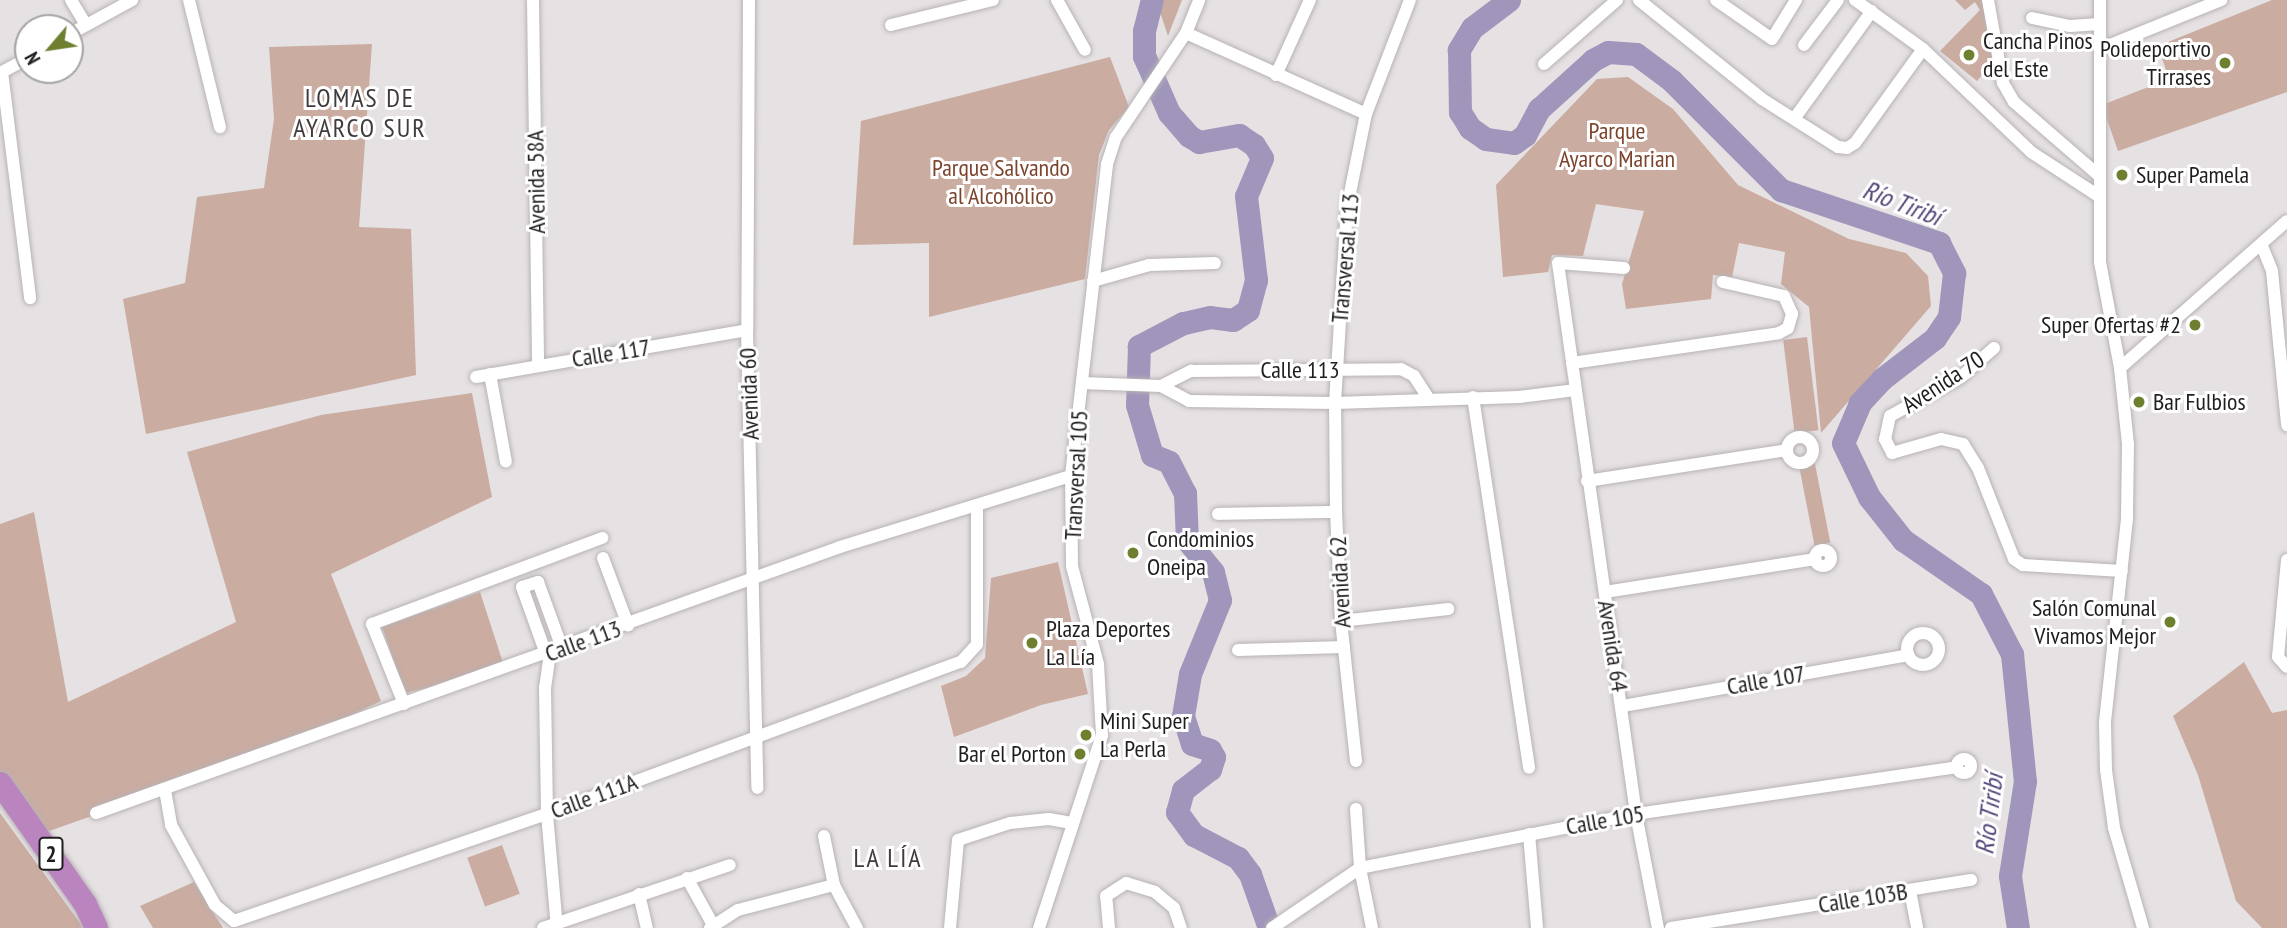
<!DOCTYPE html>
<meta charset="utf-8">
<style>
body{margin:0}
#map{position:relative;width:2287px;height:928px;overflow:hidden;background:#e6e1e3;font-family:"PT Sans Narrow",sans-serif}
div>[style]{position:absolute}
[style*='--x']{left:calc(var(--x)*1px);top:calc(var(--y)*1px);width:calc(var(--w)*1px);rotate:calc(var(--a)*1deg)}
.green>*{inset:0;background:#caaca1;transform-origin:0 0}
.river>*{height:23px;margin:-11.5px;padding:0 11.5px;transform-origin:11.5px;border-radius:11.5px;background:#a096bb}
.roads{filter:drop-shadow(0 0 2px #b7b2b4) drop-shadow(0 0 2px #b7b2b4)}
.street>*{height:12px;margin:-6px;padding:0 6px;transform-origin:6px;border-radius:6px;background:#fff}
.street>.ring{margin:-6px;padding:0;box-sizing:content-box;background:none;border:12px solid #fff;border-radius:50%}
.highway>*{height:23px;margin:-11.5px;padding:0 11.5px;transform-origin:11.5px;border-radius:11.5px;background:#ba84bf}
.dots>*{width:19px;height:19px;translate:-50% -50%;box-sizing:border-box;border:4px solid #fff;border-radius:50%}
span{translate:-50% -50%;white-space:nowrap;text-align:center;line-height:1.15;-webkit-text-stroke:6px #fff;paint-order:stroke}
.shield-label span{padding:2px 5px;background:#fff;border:2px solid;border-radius:5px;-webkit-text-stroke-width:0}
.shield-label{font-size:23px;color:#1f1d1e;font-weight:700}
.poi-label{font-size:24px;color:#1f1d1e}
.left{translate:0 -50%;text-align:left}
.right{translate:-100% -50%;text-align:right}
.park-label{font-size:24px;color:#7c442d}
.street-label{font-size:24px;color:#1f1d1e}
.neighbourhood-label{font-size:26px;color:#403c3e;letter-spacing:2px}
.water-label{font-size:26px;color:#544377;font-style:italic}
.north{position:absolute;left:14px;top:14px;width:70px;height:70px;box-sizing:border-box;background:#fff;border:2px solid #a5a5a5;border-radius:50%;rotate:241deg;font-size:19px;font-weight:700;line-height:28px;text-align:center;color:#1f1d1e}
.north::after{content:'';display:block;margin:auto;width:24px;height:32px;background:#6e8030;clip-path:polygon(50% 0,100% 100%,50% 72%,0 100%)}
</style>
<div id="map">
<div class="green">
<div style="clip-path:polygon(1161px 0,1182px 0,1168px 36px,1160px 12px)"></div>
<div style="clip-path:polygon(1955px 0,1989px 0,1997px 59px,1977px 81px,1940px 51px,1980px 10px,1975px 2px,1965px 10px)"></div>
<div style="clip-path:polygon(2272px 0,2287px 0,2287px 92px,2118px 151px,2102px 105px,2169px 79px,2158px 46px)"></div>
<div style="clip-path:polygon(372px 44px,359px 227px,411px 229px,416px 375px,146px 434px,123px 299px,185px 283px,197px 197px,264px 188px,274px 119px,269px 47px)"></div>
<div style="clip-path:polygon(1110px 57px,1129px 107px,1109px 130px,1099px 155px,1085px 279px,929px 317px,929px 243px,853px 245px,861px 121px)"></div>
<div style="clip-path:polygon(1628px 77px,1673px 109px,1738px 185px,1849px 239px,1906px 253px,1928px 276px,1931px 306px,1821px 433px,1809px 307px,1781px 284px,1785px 252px,1739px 243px,1732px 277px,1713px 275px,1711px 299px,1626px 309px,1622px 284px,1644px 211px,1596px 204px,1583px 256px,1552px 255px,1548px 272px,1503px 277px,1496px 185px,1597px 79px)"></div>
<div style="left:1807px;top:337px;width:94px;height:24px;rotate:83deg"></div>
<div style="clip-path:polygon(472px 393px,492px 497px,331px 574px,381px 701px,278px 750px,38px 835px,0 772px,0 524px,34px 512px,68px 702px,236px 622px,187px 452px,321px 415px)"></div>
<div style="left:1815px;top:464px;width:80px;height:16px;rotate:79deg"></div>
<div style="clip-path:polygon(1058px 562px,1088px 694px,1041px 705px,954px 737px,941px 686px,966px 676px,985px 658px,991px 578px)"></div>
<div style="clip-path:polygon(480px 592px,505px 669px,405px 693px,382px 627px)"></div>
<div style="clip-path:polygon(2244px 662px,2272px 713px,2287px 710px,2287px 928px,2262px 928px,2236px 901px,2198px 775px,2173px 716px)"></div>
<div style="clip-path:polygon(0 813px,80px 923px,82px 928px,0 928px)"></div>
<div style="left:502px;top:845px;width:52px;height:37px;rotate:70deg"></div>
<div style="clip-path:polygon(194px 882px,223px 928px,153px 928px,140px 906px)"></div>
</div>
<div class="river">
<div style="--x:1509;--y:0;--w:46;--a:142.9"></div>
<div style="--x:1472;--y:28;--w:26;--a:121"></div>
<div style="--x:1459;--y:50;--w:62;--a:89.1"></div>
<div style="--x:1460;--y:112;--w:19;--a:58"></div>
<div style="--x:1470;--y:128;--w:19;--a:35"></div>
<div style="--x:1486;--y:139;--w:28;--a:8"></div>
<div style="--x:1514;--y:143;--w:14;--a:-36"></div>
<div style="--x:1525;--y:135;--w:30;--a:-62"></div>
<div style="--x:1539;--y:109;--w:73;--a:-42.2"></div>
<div style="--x:1593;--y:60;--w:17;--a:-28"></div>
<div style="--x:1608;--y:52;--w:28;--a:4"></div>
<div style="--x:1636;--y:54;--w:44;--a:36.6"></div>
<div style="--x:1671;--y:80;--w:156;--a:45"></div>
<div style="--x:1781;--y:190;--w:167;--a:18.5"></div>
<div style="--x:1939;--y:243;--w:34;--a:63"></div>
<div style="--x:1954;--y:273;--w:44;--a:96.5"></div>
<div style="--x:1949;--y:317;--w:25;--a:124"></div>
<div style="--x:1935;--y:338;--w:67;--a:142.3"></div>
<div style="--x:1882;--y:379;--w:33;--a:133"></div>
<div style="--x:1860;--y:403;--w:43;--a:113"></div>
<div style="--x:1843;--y:443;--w:60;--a:64.3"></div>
<div style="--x:1869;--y:497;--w:55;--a:51.7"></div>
<div style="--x:1903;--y:540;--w:95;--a:34.7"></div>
<div style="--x:1981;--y:594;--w:68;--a:62.7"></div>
<div style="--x:2012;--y:654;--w:128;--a:84.2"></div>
<div style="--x:2025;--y:781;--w:96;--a:99"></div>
<div style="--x:2010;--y:876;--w:53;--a:81.3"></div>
<div style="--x:1144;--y:56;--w:25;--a:-90"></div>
<div style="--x:1144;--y:31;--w:32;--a:-76"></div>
<div style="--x:1149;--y:67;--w:12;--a:-114"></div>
<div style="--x:1144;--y:56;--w:62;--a:66.3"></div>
<div style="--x:1169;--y:113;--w:30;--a:49"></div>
<div style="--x:1189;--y:136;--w:12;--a:31"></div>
<div style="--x:1199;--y:142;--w:41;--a:-9.9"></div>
<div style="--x:1239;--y:135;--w:18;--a:34"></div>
<div style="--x:1254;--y:145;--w:15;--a:58"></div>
<div style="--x:1262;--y:158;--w:41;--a:112.8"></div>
<div style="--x:1246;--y:196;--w:85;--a:83.2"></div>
<div style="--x:1256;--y:280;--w:31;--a:105"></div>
<div style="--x:1248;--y:310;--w:18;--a:146"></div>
<div style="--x:1233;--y:320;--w:23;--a:-173"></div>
<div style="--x:1210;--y:317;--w:28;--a:167"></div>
<div style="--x:1183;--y:323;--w:50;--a:152.4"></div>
<div style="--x:1139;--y:346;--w:59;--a:91.9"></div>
<div style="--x:1137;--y:405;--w:52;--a:73.3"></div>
<div style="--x:1152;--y:455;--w:18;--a:22"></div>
<div style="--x:1169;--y:462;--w:35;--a:63"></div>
<div style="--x:1185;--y:493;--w:47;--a:87.6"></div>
<div style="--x:1187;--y:540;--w:41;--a:50.9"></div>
<div style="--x:1213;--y:572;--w:29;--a:76"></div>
<div style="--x:1220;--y:600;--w:80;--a:112.1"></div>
<div style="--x:1190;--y:674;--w:43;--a:99.5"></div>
<div style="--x:1183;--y:716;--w:29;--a:72"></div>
<div style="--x:1192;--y:744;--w:19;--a:18"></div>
<div style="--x:1210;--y:750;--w:8;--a:60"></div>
<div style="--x:1214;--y:757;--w:13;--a:108"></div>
<div style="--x:1210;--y:769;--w:34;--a:142"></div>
<div style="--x:1183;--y:790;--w:23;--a:105"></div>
<div style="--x:1177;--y:812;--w:29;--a:54"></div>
<div style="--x:1194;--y:835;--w:50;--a:27.6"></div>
<div style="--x:1238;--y:858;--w:20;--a:53"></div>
<div style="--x:1250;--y:874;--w:57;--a:70.6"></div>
</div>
<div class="roads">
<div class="street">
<div style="--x:71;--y:0;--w:29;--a:59"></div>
<div style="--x:189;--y:0;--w:131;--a:76.3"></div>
<div style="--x:533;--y:0;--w:365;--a:89.2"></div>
<div style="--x:749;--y:0;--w:330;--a:90.3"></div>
<div style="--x:747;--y:330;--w:458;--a:88.7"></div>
<div style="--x:1057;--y:0;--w:57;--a:60.8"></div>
<div style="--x:1639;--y:0;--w:158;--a:38.8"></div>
<div style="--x:1762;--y:99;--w:90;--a:32.3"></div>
<div style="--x:1838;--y:147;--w:9;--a:6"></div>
<div style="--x:1847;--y:148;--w:9;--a:-32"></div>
<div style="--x:1855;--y:143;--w:116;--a:-54.1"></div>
<div style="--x:1716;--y:0;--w:68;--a:34.9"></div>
<div style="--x:1772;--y:39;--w:46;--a:-58.4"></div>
<div style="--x:1855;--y:0;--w:84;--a:35.8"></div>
<div style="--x:1923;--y:49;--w:149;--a:43.6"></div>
<div style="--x:2031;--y:152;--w:79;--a:33.1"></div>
<div style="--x:1988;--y:0;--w:84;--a:79.8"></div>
<div style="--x:2003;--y:83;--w:22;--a:60"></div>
<div style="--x:2014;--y:102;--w:110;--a:40.9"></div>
<div style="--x:2100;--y:0;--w:262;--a:90"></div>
<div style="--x:2100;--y:262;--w:108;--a:79.3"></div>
<div style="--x:2120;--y:368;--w:76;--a:84"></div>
<div style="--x:2128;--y:444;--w:75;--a:90.8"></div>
<div style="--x:2127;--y:519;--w:205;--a:96.2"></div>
<div style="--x:2105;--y:723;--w:47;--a:88.8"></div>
<div style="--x:2106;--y:770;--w:59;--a:82.1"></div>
<div style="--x:2114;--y:828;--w:104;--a:73.8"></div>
<div style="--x:2032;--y:18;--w:39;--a:12"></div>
<div style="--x:2070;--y:26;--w:30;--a:-4"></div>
<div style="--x:891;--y:25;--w:105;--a:-13.8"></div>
<div style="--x:1186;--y:33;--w:197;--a:24.2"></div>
<div style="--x:70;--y:34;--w:71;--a:-28.7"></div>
<div style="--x:1804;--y:45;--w:56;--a:-52.9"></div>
<div style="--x:2100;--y:49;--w:131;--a:-22"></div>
<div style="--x:1544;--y:64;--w:97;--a:-41.2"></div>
<div style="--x:2;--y:72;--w:228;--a:82.9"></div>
<div style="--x:0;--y:73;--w:32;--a:-28"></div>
<div style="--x:1276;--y:75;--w:82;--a:-65.6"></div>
<div style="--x:1794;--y:119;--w:133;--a:-54.2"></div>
<div style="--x:2262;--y:246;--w:27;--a:68"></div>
<div style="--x:2272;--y:271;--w:155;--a:84.4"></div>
<div style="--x:1624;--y:268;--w:66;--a:-175.7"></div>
<div style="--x:1558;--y:263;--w:556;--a:81.94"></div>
<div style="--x:1636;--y:814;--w:116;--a:79.1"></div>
<div style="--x:1093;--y:281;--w:58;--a:-15.9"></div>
<div style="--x:1149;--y:265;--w:66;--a:-1.7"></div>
<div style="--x:1994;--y:348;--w:44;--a:138.7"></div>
<div style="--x:1961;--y:377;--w:81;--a:151.2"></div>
<div style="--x:1890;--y:416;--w:24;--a:102"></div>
<div style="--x:1885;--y:439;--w:16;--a:63"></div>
<div style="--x:1892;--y:453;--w:51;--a:-15.9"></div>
<div style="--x:1941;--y:439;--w:23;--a:13"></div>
<div style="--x:1963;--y:444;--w:28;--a:58"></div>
<div style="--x:1978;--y:468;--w:98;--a:68.4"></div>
<div style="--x:2014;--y:559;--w:11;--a:34"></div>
<div style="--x:2023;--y:565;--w:99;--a:3.5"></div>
<div style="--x:1572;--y:363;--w:209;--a:-8.2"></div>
<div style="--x:1779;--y:333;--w:10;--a:-29"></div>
<div style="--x:1788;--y:328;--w:15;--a:-74"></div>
<div style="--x:1792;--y:314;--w:20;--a:-114"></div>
<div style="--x:1784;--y:296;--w:63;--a:-167.1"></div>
<div style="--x:2120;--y:368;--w:222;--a:-41.4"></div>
<div style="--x:490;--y:374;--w:89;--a:79.7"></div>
<div style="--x:476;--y:377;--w:275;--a:-9.8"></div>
<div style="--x:1082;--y:383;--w:79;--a:2.2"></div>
<div style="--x:1161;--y:386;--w:34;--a:-27"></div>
<div style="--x:1191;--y:371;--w:210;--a:-0.5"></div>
<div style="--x:1401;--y:369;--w:15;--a:28"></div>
<div style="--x:1414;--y:376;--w:27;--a:57"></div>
<div style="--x:1161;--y:386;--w:32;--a:28"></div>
<div style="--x:1189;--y:401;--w:146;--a:0.8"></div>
<div style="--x:1335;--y:403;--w:184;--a:-1.9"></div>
<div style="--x:1519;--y:397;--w:57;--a:-7"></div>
<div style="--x:1473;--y:397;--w:375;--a:81.4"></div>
<div class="ring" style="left:1787px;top:437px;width:14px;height:14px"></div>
<div style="--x:1587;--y:481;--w:202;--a:-8.8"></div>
<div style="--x:1218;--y:514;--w:118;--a:-1"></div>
<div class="ring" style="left:1815px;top:550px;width:4px;height:4px"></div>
<div style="--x:603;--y:558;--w:72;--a:69.5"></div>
<div style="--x:2287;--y:560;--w:97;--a:95.3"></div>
<div style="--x:2278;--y:657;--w:13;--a:48"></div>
<div style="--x:1605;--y:592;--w:213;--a:-8.9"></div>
<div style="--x:1341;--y:621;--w:108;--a:-6.4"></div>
<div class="ring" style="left:1907px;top:633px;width:20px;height:20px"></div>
<div style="--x:1238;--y:650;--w:106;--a:-1.6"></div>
<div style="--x:550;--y:653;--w:34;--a:98"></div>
<div style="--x:545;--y:687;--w:127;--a:89.1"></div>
<div style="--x:547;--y:814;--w:114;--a:85"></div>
<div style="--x:546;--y:654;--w:71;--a:-109.7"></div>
<div style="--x:522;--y:587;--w:17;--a:-17"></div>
<div style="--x:538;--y:582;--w:70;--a:70"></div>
<div style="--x:404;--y:704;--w:86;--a:-111.8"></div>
<div style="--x:372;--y:624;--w:246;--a:-20.5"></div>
<div style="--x:1623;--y:706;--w:290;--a:-10.1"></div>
<div class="ring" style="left:1957px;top:759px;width:2px;height:2px"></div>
<div style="--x:1356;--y:761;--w:141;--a:-96.1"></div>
<div style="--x:1341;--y:621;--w:109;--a:-92.6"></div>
<div style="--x:1336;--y:512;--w:109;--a:-90.5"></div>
<div style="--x:1335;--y:403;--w:195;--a:-86.5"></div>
<div style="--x:1347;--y:208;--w:96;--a:-78.6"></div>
<div style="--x:1366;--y:114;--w:122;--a:-68.9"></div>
<div style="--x:165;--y:790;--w:36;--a:80"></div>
<div style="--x:171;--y:825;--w:91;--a:61.2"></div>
<div style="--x:215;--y:905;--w:25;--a:40"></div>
<div style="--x:234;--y:921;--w:331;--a:-18.9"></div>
<div style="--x:547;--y:814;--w:441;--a:-20.2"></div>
<div style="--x:961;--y:662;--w:24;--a:-48"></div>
<div style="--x:977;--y:644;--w:139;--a:-90"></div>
<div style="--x:1356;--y:809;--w:59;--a:86.1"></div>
<div style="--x:1360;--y:868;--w:61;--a:78.7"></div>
<div style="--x:96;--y:813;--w:790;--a:-19.67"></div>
<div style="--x:840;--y:547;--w:242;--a:-17.1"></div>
<div style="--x:1529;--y:834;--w:94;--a:85.1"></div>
<div style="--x:824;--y:836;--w:50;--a:78.5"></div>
<div style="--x:834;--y:885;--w:49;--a:61.9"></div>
<div style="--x:687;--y:878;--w:54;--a:61"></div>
<div style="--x:1910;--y:891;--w:38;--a:79"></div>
<div style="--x:639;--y:894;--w:35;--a:77"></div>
<div style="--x:543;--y:928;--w:197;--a:-18.6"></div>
<div style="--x:710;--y:928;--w:33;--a:-33"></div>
<div style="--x:738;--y:910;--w:99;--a:-14.6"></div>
<div style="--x:950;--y:928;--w:88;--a:-84.8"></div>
<div style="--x:958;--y:840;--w:55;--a:-18.1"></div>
<div style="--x:1010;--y:823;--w:39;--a:-6"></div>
<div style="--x:1049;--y:819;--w:23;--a:10"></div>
<div style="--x:1039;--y:928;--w:203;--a:-71.9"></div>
<div style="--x:1102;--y:735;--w:71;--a:-93.2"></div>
<div style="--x:1098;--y:664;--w:101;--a:-104.9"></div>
<div style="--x:1072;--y:566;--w:90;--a:-90.6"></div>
<div style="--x:1071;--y:476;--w:314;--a:-83.4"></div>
<div style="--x:1107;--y:164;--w:28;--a:-72"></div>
<div style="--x:1116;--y:137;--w:125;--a:-56.1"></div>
<div style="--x:1186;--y:33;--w:35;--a:-68"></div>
<div style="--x:1109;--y:928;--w:32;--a:-95"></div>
<div style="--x:1106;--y:896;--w:24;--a:-33"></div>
<div style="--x:1126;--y:883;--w:30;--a:17"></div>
<div style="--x:1155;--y:892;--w:25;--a:40"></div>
<div style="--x:1174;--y:908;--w:21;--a:71"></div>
<div style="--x:1272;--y:928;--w:107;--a:-34.3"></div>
<div style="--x:1360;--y:868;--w:281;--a:-11.1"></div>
<div style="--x:1636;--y:814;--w:324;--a:-8.3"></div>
<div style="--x:1671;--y:928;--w:304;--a:-9.1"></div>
</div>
<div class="highway">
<div style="--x:0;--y:783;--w:148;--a:54.9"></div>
<div style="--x:85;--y:904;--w:26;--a:65"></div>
</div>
</div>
<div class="dots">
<div style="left:1969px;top:55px;background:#6e8030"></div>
<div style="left:2225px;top:63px;background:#6e8030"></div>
<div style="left:2122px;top:175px;background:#6e8030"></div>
<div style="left:2195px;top:325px;background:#6e8030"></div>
<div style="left:2139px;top:402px;background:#6e8030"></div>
<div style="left:1133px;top:553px;background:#6e8030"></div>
<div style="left:2170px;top:622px;background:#6e8030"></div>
<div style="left:1032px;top:643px;background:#6e8030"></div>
<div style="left:1086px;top:735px;background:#6e8030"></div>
<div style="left:1080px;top:754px;background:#6e8030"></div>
</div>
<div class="shield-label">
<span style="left:51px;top:854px">2</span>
</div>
<div class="poi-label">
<span class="left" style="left:1983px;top:55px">Cancha Pinos<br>del Este</span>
<span class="right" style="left:2211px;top:63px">Polideportivo<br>Tirrases</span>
<span class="left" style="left:2136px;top:175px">Super Pamela</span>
<span class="right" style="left:2181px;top:325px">Super Ofertas #2</span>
<span class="left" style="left:2153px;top:402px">Bar Fulbios</span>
<span class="left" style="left:1147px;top:553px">Condominios<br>Oneipa</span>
<span class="right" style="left:2156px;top:622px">Salón Comunal<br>Vivamos Mejor</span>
<span class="left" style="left:1046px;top:643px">Plaza Deportes<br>La Lía</span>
<span class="left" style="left:1100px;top:735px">Mini Super<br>La Perla</span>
<span class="right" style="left:1066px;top:754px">Bar el Porton</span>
</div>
<div class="park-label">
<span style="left:1617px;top:145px">Parque<br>Ayarco Marian</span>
<span style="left:1001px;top:182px">Parque Salvando<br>al Alcohólico</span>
</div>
<div class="street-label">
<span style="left:536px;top:182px;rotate:-91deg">Avenida 58A</span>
<span style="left:1345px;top:258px;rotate:-85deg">Transversal 113</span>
<span style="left:611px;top:353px;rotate:-9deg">Calle 117</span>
<span style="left:1300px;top:370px">Calle 113</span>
<span style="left:1943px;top:382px;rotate:-33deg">Avenida 70</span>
<span style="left:749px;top:394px;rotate:-92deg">Avenida 60</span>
<span style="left:1076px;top:475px;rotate:-87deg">Transversal 105</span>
<span style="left:1340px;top:582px;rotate:-93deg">Avenida 62</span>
<span style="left:583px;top:641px;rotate:-20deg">Calle 113</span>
<span style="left:1613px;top:646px;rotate:81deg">Avenida 64</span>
<span style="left:1766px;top:680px;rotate:-10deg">Calle 107</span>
<span style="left:594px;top:796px;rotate:-20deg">Calle 111A</span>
<span style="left:1605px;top:820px;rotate:-10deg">Calle 105</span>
<span style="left:1863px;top:898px;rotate:-9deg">Calle 103B</span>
</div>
<div class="neighbourhood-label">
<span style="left:360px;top:113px">LOMAS DE<br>AYARCO SUR</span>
<span style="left:888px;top:858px">LA LÍA</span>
</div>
<div class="water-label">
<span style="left:1902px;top:203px;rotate:21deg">Río Tiribí</span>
<span style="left:1989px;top:814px;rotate:-83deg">Río Tiribí</span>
</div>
<div class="north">N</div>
</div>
